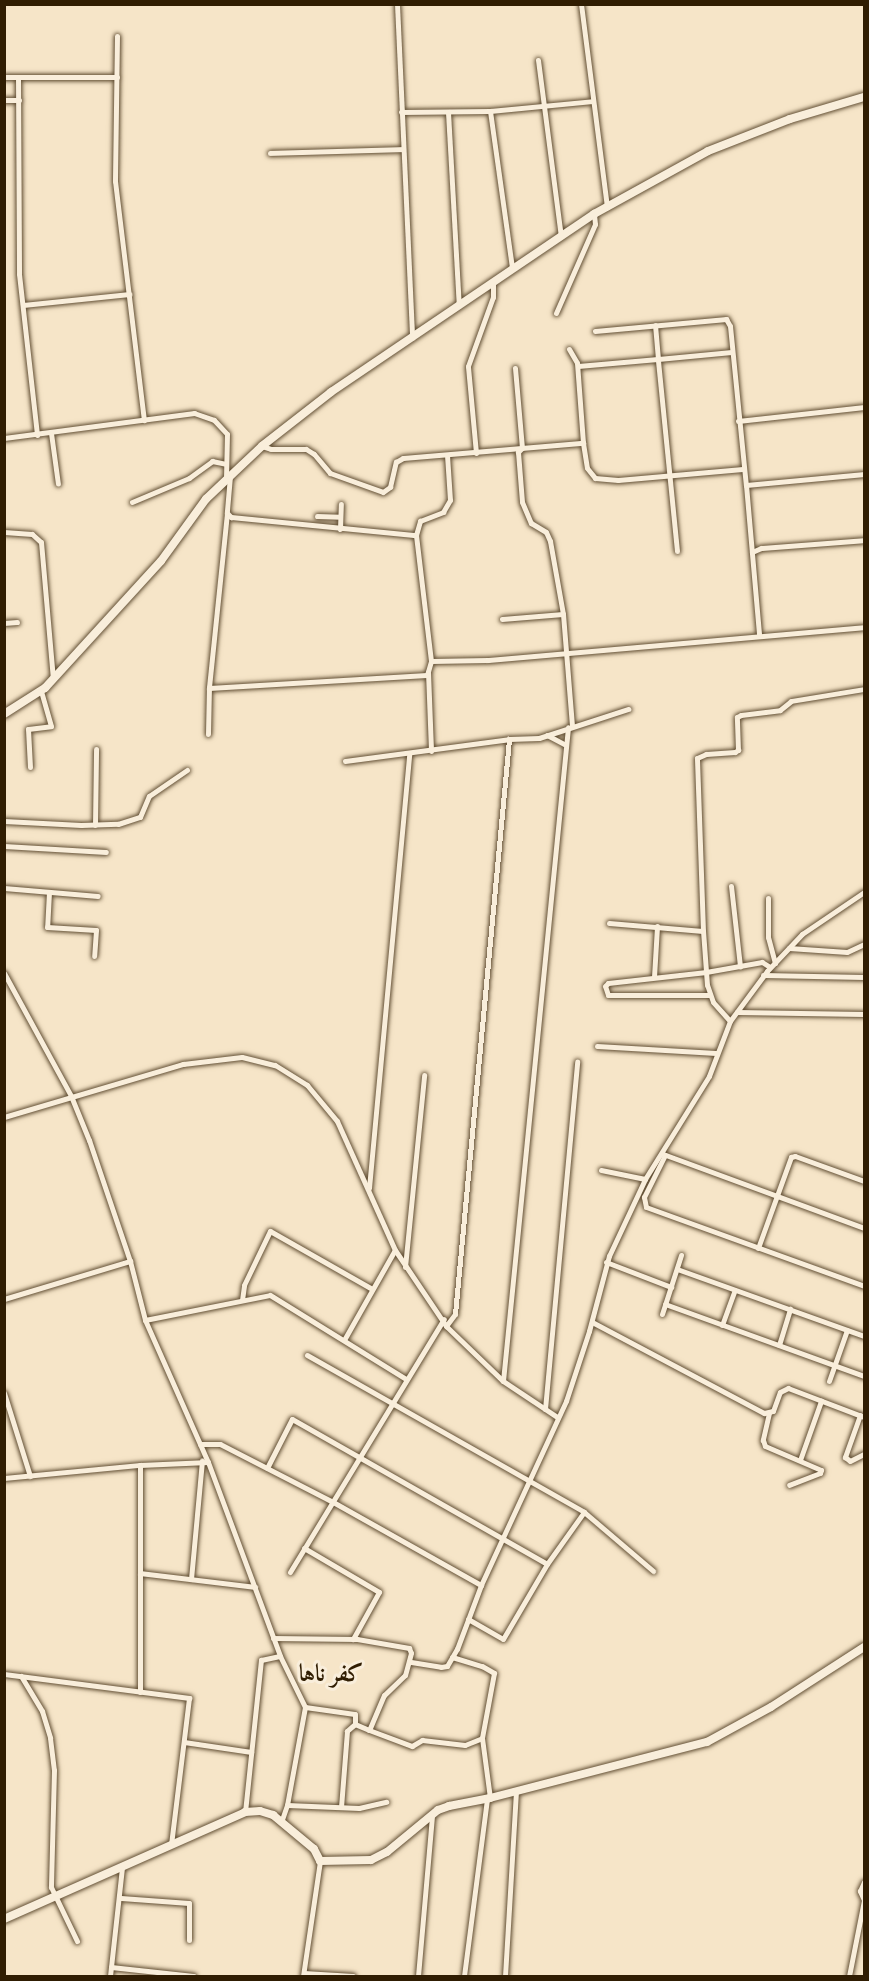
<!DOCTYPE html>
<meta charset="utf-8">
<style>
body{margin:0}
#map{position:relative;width:869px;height:1981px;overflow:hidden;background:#f6e5c8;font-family:"IM FELL DW Pica",Amiri,serif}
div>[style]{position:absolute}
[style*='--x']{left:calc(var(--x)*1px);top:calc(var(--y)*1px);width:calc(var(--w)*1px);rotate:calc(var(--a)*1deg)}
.roads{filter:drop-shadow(0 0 2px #624f34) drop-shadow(0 0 2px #624f34)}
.street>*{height:5px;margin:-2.5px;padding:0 2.5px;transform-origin:2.5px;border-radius:2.5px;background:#f9eedb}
.secondary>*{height:8px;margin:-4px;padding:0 4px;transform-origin:4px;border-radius:4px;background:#f9eedb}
span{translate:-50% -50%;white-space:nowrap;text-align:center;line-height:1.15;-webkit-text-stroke:6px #f9eedb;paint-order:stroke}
.quarter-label{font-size:24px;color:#301d02;font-weight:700}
.frame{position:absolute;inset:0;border:6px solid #301d02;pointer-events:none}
</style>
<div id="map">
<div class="roads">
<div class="street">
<div style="--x:397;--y:4;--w:334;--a:87.4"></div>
<div style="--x:581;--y:4;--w:205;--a:82.7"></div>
<div style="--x:117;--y:36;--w:145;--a:90.8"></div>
<div style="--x:115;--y:181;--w:241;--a:83.1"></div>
<div style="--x:538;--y:60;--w:178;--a:82.6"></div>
<div style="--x:4;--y:77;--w:14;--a:0"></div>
<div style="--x:18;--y:77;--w:197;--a:89.7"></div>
<div style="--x:19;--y:274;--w:162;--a:83.6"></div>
<div style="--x:18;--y:77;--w:99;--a:0"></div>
<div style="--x:4;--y:100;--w:15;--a:0"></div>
<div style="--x:490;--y:111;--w:159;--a:82"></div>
<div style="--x:401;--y:112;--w:89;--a:-0.6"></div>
<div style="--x:490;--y:111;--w:103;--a:-5.5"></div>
<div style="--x:448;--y:112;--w:194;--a:86.8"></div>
<div style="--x:270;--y:153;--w:133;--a:-1.7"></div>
<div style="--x:23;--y:305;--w:107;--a:-5.9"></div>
<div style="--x:556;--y:313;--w:97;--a:-66.3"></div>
<div style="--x:595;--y:224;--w:10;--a:-96"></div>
<div style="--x:595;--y:331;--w:132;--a:-5.2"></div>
<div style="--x:726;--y:319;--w:8;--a:60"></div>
<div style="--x:730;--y:326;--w:160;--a:84.3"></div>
<div style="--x:746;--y:485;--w:119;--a:-5.3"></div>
<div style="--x:569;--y:349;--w:16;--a:60"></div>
<div style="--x:577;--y:363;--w:80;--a:85.7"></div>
<div style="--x:583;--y:443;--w:25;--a:81"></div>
<div style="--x:587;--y:468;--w:13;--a:51"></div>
<div style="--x:595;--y:478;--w:23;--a:5"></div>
<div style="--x:618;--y:480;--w:125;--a:-5"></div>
<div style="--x:578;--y:366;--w:80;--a:-5"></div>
<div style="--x:658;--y:359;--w:34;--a:-95"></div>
<div style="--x:515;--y:368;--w:80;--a:85"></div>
<div style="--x:522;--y:448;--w:6;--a:135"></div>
<div style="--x:518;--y:452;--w:50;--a:85.4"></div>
<div style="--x:522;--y:502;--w:23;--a:67"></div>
<div style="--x:531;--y:523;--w:17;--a:31"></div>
<div style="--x:546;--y:532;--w:10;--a:66"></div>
<div style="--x:550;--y:541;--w:74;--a:79.9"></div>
<div style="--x:563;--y:614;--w:112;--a:85.4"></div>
<div style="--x:738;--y:421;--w:127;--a:-6.3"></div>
<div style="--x:51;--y:433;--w:51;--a:82.2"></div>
<div style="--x:4;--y:438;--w:192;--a:-7.5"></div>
<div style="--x:194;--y:413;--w:21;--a:19"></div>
<div style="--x:214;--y:420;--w:19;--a:47"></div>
<div style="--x:227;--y:434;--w:45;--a:91.3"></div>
<div style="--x:262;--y:446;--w:9;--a:18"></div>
<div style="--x:271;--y:449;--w:35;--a:0"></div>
<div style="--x:306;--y:449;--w:9;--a:32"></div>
<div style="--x:314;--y:454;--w:25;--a:50"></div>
<div style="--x:330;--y:473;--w:56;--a:19.7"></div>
<div style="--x:383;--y:492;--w:9;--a:-36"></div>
<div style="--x:390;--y:487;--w:26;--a:-77"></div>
<div style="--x:396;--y:462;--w:8;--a:-30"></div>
<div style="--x:403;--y:458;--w:181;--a:-4.8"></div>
<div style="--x:476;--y:453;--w:87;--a:-95.3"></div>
<div style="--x:468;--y:366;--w:73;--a:-70.1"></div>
<div style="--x:493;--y:297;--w:15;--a:-90"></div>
<div style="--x:230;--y:476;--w:37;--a:95"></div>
<div style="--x:227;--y:513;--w:6;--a:45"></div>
<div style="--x:231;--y:517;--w:186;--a:5.6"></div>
<div style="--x:746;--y:485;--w:151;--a:85"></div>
<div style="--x:132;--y:502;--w:62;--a:-22.8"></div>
<div style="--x:189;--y:478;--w:29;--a:-36"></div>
<div style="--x:212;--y:461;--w:14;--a:12"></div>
<div style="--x:227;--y:513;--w:176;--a:95.9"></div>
<div style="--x:209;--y:688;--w:218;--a:-3.4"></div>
<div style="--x:427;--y:675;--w:15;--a:-74"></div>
<div style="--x:431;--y:661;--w:127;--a:-96.8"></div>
<div style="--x:416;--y:535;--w:15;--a:-74"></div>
<div style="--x:420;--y:521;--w:25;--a:-21"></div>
<div style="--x:443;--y:512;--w:14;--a:-60"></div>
<div style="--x:450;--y:500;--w:45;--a:-93.8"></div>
<div style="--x:317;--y:516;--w:23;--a:2"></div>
<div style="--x:340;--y:529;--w:25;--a:-88"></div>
<div style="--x:4;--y:532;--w:28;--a:4"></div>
<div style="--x:32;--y:534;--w:12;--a:42"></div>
<div style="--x:41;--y:542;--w:138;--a:85"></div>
<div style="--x:677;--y:551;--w:193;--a:-95.7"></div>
<div style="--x:658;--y:359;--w:74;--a:-5.4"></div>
<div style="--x:752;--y:552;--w:10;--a:-24"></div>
<div style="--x:761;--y:548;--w:103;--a:-4.4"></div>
<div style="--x:502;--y:619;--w:61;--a:-4.7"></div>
<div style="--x:4;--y:623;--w:13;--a:-4"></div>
<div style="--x:431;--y:661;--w:57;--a:-1"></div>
<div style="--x:488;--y:660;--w:377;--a:-5"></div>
<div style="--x:428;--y:672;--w:79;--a:87.8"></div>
<div style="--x:208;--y:734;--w:46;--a:-88.8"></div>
<div style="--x:547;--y:735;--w:21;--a:28"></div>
<div style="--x:345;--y:761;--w:165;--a:-7.6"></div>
<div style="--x:509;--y:739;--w:30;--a:-2"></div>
<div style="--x:539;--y:738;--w:94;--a:-18"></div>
<div style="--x:30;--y:767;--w:38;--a:-93"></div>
<div style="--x:28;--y:729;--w:23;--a:-7"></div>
<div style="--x:51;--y:726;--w:37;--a:-106"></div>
<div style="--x:4;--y:821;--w:77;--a:3"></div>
<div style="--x:81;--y:825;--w:37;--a:-2"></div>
<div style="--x:118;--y:824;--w:23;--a:-18"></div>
<div style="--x:140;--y:817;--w:23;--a:-67"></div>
<div style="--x:149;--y:796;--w:46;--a:-34.4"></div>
<div style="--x:95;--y:825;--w:76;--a:-89.2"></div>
<div style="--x:4;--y:846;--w:102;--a:3.4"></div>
<div style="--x:731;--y:886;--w:81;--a:83.6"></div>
<div style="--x:4;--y:888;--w:94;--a:4.9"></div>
<div style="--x:49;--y:892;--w:35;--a:93"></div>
<div style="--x:47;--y:927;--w:49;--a:3.5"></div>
<div style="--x:96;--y:930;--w:26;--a:94"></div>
<div style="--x:768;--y:898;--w:39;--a:90"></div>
<div style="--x:768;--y:937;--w:27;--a:75"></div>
<div style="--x:609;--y:923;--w:94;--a:4.9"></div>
<div style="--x:789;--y:948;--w:58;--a:3.9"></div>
<div style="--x:847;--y:952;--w:19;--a:-25"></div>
<div style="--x:4;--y:973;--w:140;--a:61.4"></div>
<div style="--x:71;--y:1096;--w:48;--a:67.8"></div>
<div style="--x:89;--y:1140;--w:128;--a:71.3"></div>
<div style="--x:130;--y:1261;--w:61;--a:75.7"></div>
<div style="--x:145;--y:1320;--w:155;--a:66.1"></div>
<div style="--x:208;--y:1462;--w:207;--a:69.6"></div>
<div style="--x:280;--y:1656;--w:57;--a:63.9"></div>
<div style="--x:305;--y:1707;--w:100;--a:100.4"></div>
<div style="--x:287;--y:1805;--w:18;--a:109"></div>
<div style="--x:763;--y:975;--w:101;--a:1.1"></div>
<div style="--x:654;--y:977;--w:51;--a:-86.6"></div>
<div style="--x:710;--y:995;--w:102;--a:180"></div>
<div style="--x:608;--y:995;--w:9;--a:-108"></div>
<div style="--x:605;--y:986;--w:4;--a:-45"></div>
<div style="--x:608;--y:983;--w:99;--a:-6.4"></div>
<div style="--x:706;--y:972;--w:57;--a:-10.1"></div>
<div style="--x:762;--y:962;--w:9;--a:32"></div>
<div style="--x:737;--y:1012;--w:127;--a:0.9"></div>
<div style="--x:730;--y:1021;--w:25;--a:-132"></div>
<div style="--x:713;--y:1002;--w:18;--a:-109"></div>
<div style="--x:707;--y:985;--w:54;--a:-94.2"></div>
<div style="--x:703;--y:931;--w:173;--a:-92"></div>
<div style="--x:697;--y:758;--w:10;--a:-24"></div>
<div style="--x:706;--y:754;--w:29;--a:-4"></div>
<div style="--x:735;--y:752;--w:4;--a:-34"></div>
<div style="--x:738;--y:750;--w:33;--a:-92"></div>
<div style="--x:737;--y:717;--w:4;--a:-27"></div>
<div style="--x:741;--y:715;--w:39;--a:-7"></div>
<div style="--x:780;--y:710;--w:14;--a:-39"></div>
<div style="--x:791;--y:701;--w:74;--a:-9.3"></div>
<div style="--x:597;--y:1046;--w:119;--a:3.4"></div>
<div style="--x:4;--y:1117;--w:187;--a:-16.5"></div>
<div style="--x:183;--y:1064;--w:59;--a:-6.8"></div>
<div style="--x:242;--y:1057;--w:34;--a:14"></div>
<div style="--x:275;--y:1065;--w:38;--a:32"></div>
<div style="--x:307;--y:1085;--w:47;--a:50.2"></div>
<div style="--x:337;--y:1121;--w:141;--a:65.8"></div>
<div style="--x:395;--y:1250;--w:92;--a:56.1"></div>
<div style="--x:446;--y:1326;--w:79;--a:44"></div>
<div style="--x:503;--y:1381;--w:65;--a:33.7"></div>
<div style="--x:663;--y:1154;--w:214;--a:20.2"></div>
<div style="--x:665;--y:1155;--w:47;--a:116.6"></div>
<div style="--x:644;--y:1197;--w:10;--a:79"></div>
<div style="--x:646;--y:1207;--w:232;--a:19.9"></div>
<div style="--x:601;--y:1170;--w:45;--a:11.6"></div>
<div style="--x:369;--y:1188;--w:436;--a:-84.7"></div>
<div style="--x:758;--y:1248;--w:97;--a:-70.1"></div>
<div style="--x:791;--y:1157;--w:4;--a:-14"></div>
<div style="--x:795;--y:1156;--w:73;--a:19.9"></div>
<div style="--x:606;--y:1262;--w:70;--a:21"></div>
<div style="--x:405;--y:1267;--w:193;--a:-84.3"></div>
<div style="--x:677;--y:1269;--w:199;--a:19.7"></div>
<div style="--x:4;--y:1299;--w:132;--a:-16.8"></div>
<div style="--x:242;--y:1300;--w:15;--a:-82"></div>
<div style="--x:244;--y:1285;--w:60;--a:-64.3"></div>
<div style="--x:270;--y:1231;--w:117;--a:29.6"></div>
<div style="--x:665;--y:1304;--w:212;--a:19.9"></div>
<div style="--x:662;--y:1314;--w:62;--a:-72.1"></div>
<div style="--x:145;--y:1320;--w:127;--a:-11.3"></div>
<div style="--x:270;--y:1295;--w:160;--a:31.7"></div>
<div style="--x:592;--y:1322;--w:195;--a:27.9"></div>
<div style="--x:764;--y:1413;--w:9;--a:-13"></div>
<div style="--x:773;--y:1411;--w:20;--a:-70"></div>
<div style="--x:780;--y:1392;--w:9;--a:-27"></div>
<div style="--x:788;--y:1388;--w:81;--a:20.9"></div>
<div style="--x:722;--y:1325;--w:37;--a:-70"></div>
<div style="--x:446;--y:1326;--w:15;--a:-53"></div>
<div style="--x:455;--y:1314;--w:578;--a:-84.63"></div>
<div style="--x:344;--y:1340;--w:103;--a:-60.5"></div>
<div style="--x:779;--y:1345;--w:38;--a:-73"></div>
<div style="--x:307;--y:1355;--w:318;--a:29.5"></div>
<div style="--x:584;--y:1512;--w:91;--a:40.5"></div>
<div style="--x:503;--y:1381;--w:657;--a:-84.32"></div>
<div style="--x:829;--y:1381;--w:54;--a:-70.6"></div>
<div style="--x:4;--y:1393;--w:87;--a:72.6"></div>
<div style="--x:545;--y:1409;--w:349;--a:-84.7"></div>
<div style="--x:769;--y:1413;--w:28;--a:103"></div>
<div style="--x:763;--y:1440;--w:6;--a:72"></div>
<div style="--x:765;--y:1446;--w:61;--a:23.2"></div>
<div style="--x:821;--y:1470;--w:3;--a:108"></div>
<div style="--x:820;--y:1473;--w:33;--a:159"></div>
<div style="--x:860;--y:1415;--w:45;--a:109.7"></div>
<div style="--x:845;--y:1457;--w:6;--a:39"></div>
<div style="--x:850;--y:1461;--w:16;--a:-27"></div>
<div style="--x:200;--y:1444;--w:20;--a:0"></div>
<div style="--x:220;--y:1444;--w:127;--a:27.2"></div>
<div style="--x:333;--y:1502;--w:170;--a:29.3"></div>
<div style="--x:800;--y:1460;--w:63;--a:-70.4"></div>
<div style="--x:140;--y:1465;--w:227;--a:90"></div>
<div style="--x:267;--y:1468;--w:55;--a:-63"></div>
<div style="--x:292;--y:1419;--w:293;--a:29.6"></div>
<div style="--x:4;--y:1478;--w:137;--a:-5.5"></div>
<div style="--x:140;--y:1465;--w:68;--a:-2.5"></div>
<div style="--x:304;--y:1548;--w:87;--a:30.4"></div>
<div style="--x:379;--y:1592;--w:54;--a:119"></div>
<div style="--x:290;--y:1572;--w:296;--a:-58.7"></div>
<div style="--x:140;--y:1573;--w:116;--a:6.9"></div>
<div style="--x:191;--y:1579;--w:119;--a:-84.7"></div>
<div style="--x:468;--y:1619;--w:40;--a:29.7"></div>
<div style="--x:503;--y:1639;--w:87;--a:-59.6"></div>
<div style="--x:547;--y:1564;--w:64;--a:-54.6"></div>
<div style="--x:273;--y:1638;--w:84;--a:0.7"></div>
<div style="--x:357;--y:1639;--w:53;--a:9.8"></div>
<div style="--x:409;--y:1648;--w:5;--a:68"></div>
<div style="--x:411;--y:1653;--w:23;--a:105"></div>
<div style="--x:405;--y:1675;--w:29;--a:136"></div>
<div style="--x:384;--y:1695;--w:38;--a:113"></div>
<div style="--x:369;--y:1730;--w:15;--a:-157"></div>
<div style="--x:355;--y:1724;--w:11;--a:139"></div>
<div style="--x:347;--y:1731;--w:76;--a:94.5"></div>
<div style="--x:452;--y:1657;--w:31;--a:17"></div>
<div style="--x:482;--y:1666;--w:14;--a:30"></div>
<div style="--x:494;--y:1673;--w:66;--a:100.5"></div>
<div style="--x:482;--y:1738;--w:61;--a:82.4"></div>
<div style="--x:411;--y:1662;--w:30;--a:9"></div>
<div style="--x:441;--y:1667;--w:6;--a:-9"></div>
<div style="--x:447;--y:1666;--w:20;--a:-60"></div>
<div style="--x:457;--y:1649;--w:68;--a:-69.4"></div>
<div style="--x:481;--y:1585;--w:203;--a:-65.2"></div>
<div style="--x:566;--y:1401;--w:74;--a:-71.8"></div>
<div style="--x:589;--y:1331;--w:78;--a:-75.1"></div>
<div style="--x:609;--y:1256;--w:85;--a:-64.9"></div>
<div style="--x:645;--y:1179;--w:121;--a:-58.1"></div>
<div style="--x:709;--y:1076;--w:59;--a:-69.1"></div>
<div style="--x:730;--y:1021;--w:62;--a:-53.5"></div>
<div style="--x:767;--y:971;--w:51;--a:-46.6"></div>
<div style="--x:802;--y:934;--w:75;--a:-34.1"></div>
<div style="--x:4;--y:1674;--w:187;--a:7.4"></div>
<div style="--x:189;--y:1698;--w:148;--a:97"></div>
<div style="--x:21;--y:1676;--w:41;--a:59"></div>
<div style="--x:42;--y:1711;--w:28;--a:73"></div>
<div style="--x:50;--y:1738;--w:32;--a:83"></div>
<div style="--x:54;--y:1770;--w:117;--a:91.5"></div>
<div style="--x:51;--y:1887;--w:60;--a:64.3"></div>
<div style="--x:305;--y:1707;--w:50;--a:8"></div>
<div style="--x:355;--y:1714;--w:10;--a:90"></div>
<div style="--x:369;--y:1730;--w:46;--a:20.4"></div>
<div style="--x:412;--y:1746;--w:12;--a:-31"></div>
<div style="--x:422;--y:1740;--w:43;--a:6.6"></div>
<div style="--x:465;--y:1745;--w:18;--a:-22"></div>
<div style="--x:184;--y:1742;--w:68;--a:8.5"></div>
<div style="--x:287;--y:1805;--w:72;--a:2.4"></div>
<div style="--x:359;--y:1808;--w:28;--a:-13"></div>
<div style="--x:245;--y:1812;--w:153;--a:-84"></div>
<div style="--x:261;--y:1660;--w:19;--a:-12"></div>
<div style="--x:121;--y:1898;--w:68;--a:4.2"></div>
<div style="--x:189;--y:1903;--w:37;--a:90"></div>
<div style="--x:111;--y:1967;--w:83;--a:6.2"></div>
<div style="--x:304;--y:1973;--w:49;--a:3.5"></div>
<div style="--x:110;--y:1976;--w:109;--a:-83.7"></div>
<div style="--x:303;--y:1976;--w:116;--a:-81.6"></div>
<div style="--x:418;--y:1976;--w:160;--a:-85"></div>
<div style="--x:464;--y:1976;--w:178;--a:-82.6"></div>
<div style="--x:505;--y:1976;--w:185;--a:-86.6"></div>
<div style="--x:849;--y:1976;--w:77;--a:-78.8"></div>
<div style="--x:864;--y:1900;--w:10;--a:-114"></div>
<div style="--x:860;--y:1891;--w:10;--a:-66"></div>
</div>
<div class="secondary">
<div style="--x:4;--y:714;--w:49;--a:-32.4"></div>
<div style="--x:45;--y:688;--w:172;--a:-47.6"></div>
<div style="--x:161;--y:561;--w:77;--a:-54"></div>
<div style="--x:206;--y:499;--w:77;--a:-43.4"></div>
<div style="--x:262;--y:446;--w:88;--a:-38"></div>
<div style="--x:331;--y:392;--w:318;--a:-34.1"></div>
<div style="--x:594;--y:214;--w:130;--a:-28.9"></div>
<div style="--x:708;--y:151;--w:88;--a:-21.3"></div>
<div style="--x:790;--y:119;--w:77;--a:-16.6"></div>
<div style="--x:4;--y:1919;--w:264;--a:-23.9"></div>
<div style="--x:245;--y:1812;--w:15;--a:-4"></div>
<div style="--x:260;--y:1811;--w:14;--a:17"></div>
<div style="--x:273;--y:1815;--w:53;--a:39.7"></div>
<div style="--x:314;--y:1849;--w:13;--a:63"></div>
<div style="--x:320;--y:1861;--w:51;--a:-1.1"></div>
<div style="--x:371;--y:1860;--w:18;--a:-27"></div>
<div style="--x:387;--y:1852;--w:66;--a:-39.5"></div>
<div style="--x:438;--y:1810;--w:12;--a:-20"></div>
<div style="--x:449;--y:1806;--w:42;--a:-11"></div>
<div style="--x:490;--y:1798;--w:224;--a:-14.5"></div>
<div style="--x:707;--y:1742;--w:73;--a:-28.7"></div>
<div style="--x:771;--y:1707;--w:111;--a:-32.8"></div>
</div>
</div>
<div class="quarter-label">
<span style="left:331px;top:1675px">كفر ناها</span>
</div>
<div class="frame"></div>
</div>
